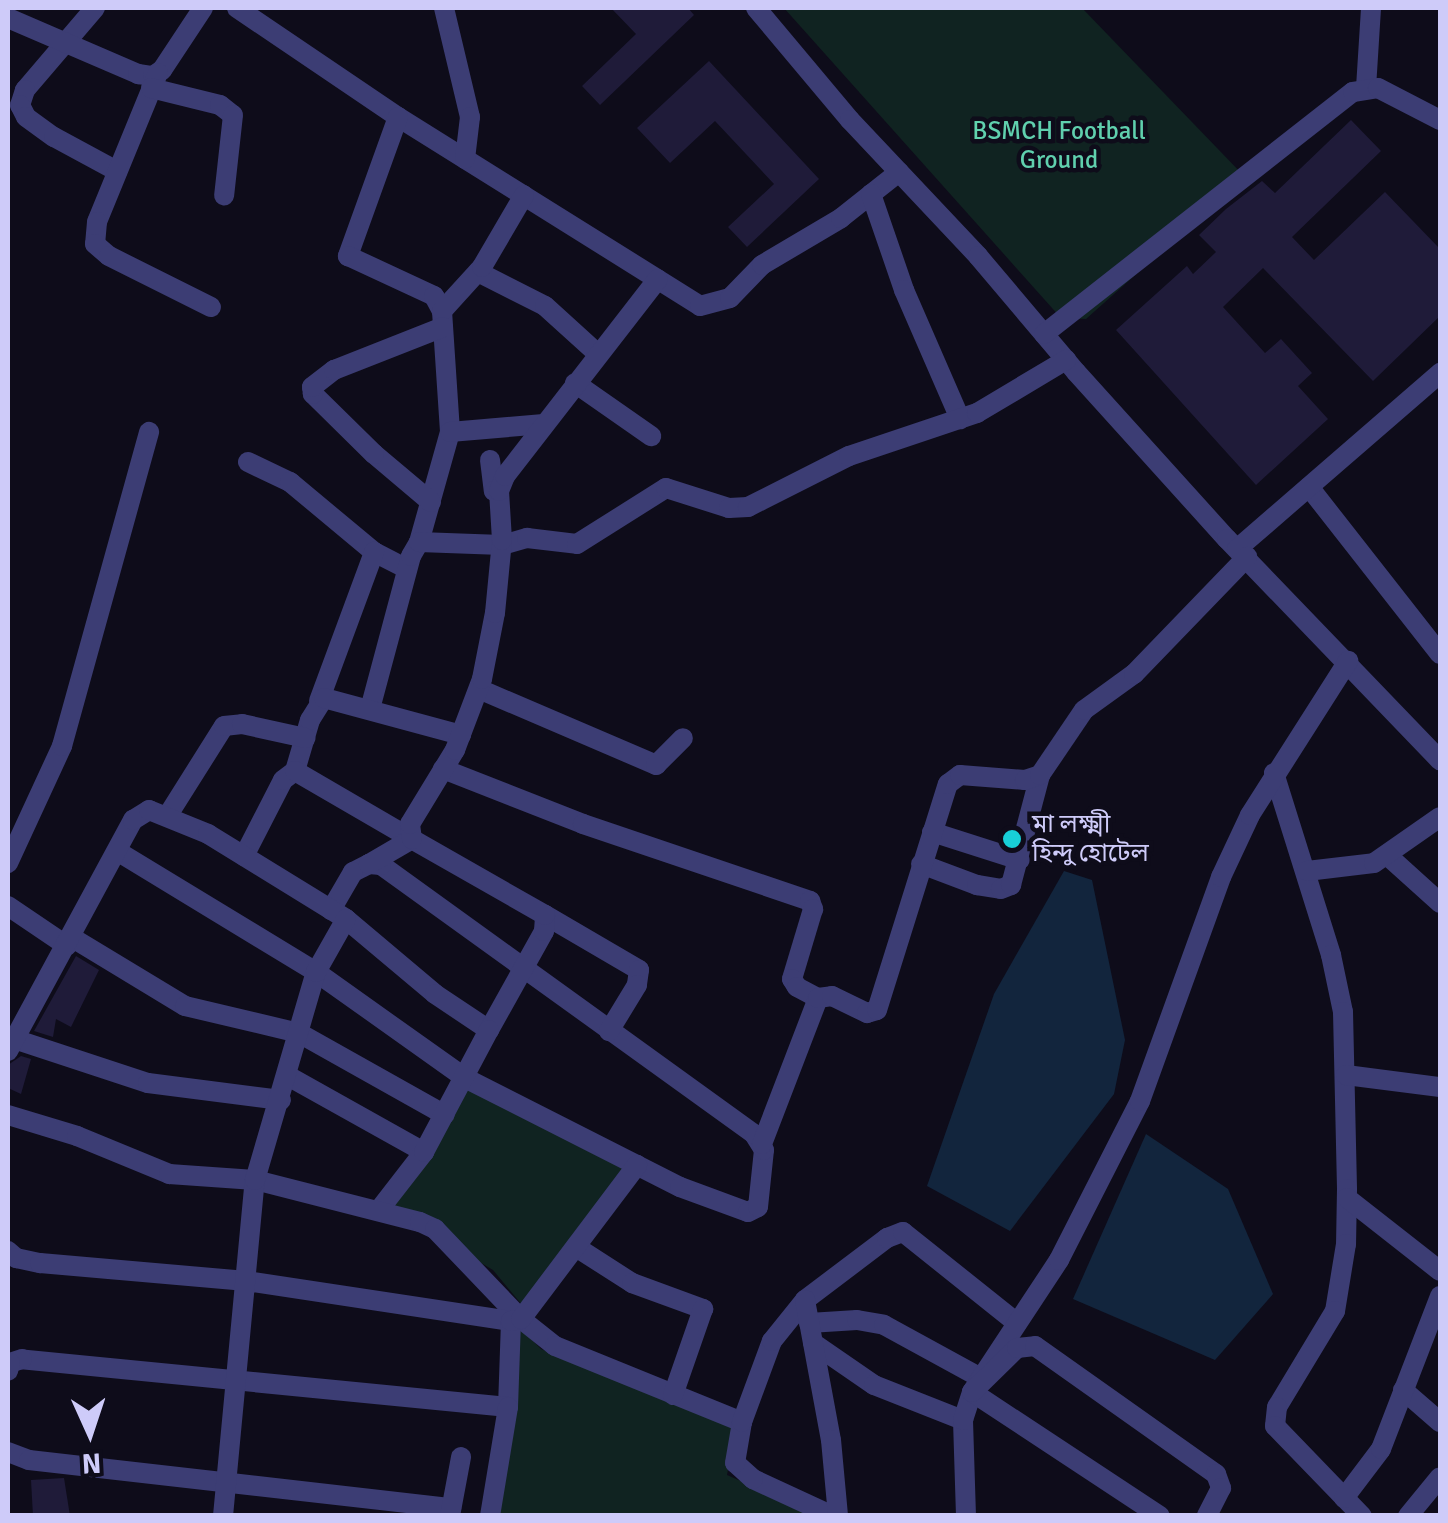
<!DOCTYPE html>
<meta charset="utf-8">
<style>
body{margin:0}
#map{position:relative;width:1448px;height:1523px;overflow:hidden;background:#0e0c1a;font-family:Signika,"Noto Sans Bengali",sans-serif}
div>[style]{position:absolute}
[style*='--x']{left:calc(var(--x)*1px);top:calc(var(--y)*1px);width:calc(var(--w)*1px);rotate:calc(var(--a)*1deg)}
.green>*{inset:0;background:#102321}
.water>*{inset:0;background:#12253d}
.building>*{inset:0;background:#1f1b39}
.minor>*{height:20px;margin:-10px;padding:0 10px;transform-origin:10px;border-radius:10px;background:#3c3d74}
.dots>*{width:28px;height:28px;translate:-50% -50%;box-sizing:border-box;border:5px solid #0e0c1a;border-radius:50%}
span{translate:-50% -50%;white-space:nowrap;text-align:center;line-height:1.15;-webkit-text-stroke:9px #0e0c1a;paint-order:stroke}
.park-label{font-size:25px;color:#60d0ae}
.poi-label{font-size:25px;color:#cecbf9}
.left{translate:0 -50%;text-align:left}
.frame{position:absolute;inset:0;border:10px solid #cecbf9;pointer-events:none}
.north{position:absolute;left:40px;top:1383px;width:100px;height:100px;-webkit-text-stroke:8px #0e0c1a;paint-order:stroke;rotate:177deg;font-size:28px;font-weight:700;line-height:40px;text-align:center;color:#cecbf9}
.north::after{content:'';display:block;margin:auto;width:35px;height:45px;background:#cecbf9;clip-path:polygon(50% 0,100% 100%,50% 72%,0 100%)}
</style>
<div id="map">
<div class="green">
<div style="clip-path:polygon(784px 8px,1082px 8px,1245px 177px,1086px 319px,1061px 318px)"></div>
<div style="clip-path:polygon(465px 1078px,629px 1161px,523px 1306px,493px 1270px,391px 1210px)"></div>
<div style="clip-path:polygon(520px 1328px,541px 1349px,736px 1427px,727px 1475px,818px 1515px,498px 1516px)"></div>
</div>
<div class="water">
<div style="clip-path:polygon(1064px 871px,1092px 880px,1125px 1040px,1114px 1094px,1010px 1231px,927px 1186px,994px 994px)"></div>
<div style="clip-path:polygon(1146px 1134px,1228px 1189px,1273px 1294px,1215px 1360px,1073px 1299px)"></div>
</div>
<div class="building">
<div style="clip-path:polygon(611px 8px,688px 8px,694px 15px,600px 105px,582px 86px,636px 34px)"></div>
<div style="clip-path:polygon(709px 61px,819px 179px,747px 247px,728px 227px,774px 184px,715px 121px,670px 163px,637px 128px)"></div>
<div style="clip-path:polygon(1351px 120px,1381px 151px,1292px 237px,1314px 260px,1385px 192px,1440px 249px,1440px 316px,1373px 381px,1263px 268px,1223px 307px,1265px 353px,1281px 339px,1312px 373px,1298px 386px,1328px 419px,1256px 485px,1116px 330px,1187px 266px,1193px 274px,1216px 252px,1199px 235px,1226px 209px,1262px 181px,1275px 193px)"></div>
<div style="clip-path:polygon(76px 956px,99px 970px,71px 1027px,56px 1019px,53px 1037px,34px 1031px)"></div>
<div style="clip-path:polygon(21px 1056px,31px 1059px,21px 1094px,8px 1088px,8px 1065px)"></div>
<div style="clip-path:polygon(64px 1478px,70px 1516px,33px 1516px,31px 1480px)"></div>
</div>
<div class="minor">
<div style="--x:95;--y:8;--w:108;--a:130.5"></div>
<div style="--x:25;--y:90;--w:16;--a:108"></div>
<div style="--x:20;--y:105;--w:13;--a:63"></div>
<div style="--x:26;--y:117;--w:34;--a:36"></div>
<div style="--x:54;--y:137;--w:72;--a:28.4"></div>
<div style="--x:237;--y:8;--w:194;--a:34.1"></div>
<div style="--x:398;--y:117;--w:356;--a:32"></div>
<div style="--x:700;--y:306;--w:31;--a:-15"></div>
<div style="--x:730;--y:298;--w:46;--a:-45.9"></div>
<div style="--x:762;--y:265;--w:92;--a:-30.7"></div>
<div style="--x:841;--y:218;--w:74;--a:-38.4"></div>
<div style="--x:444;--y:8;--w:112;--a:76.6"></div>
<div style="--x:470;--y:117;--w:42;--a:96.8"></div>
<div style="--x:756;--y:8;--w:146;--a:50"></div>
<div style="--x:850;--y:120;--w:187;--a:46.7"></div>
<div style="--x:978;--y:256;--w:152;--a:49.8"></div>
<div style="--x:1076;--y:372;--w:225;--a:47.9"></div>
<div style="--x:1227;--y:539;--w:307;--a:46.1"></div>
<div style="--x:8;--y:18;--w:142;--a:23.3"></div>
<div style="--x:138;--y:74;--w:15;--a:8"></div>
<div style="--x:153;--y:76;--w:11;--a:-34"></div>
<div style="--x:162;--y:70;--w:74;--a:-56.5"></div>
<div style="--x:158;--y:73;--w:161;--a:112.3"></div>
<div style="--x:97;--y:222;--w:22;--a:95"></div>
<div style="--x:95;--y:244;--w:18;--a:41"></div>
<div style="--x:109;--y:256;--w:114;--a:26.6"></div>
<div style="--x:151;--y:88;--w:71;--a:13.8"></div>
<div style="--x:220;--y:105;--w:16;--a:38"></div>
<div style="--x:233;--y:115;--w:81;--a:96.3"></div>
<div style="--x:1366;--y:88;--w:80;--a:-86.4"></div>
<div style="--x:398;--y:117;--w:148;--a:109.8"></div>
<div style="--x:348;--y:256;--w:95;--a:24.9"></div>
<div style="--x:434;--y:296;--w:17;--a:62"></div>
<div style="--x:442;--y:311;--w:121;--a:86.2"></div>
<div style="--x:450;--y:432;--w:114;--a:105.7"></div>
<div style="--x:871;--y:194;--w:102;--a:71"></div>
<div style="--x:904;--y:290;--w:141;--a:66.5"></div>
<div style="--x:478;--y:272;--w:75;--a:26.9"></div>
<div style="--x:545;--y:306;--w:72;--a:42.2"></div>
<div style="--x:442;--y:311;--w:59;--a:-47.7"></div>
<div style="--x:482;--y:267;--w:83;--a:-59.7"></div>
<div style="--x:1044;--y:334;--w:392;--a:-38.1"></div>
<div style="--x:1353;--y:92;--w:25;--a:-9"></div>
<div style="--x:1378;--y:88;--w:70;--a:27.3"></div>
<div style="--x:575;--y:383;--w:93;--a:34.9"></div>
<div style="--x:450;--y:432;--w:94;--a:-4.9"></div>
<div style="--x:490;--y:460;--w:31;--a:83"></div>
<div style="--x:494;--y:491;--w:5;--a:0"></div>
<div style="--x:248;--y:462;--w:47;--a:25.5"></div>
<div style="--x:290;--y:482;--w:109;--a:39.8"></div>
<div style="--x:374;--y:552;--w:37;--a:27"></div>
<div style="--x:1309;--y:487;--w:212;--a:51.9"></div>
<div style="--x:431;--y:502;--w:75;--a:-139.9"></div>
<div style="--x:374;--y:454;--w:86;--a:-135.5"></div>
<div style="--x:313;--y:394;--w:7;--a:-98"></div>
<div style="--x:312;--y:387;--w:28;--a:-38"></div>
<div style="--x:334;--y:370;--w:117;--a:-21.5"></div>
<div style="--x:1237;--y:549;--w:269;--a:-40.9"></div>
<div style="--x:479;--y:689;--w:193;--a:23.2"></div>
<div style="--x:656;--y:765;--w:38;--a:-45"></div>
<div style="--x:319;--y:701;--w:159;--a:-69.7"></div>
<div style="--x:370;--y:709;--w:158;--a:-75"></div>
<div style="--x:411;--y:556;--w:16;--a:-60"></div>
<div style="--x:419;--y:542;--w:83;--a:2.1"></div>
<div style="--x:502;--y:545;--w:26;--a:-16"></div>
<div style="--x:527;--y:538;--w:50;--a:6.8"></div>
<div style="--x:577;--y:544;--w:105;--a:-32.2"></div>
<div style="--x:666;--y:488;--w:66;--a:17.6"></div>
<div style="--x:729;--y:508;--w:19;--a:-3"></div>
<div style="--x:748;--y:507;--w:113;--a:-26.8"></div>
<div style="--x:849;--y:456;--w:135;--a:-18.6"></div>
<div style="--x:977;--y:413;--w:104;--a:-30.8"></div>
<div style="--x:443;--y:769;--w:150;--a:21.4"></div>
<div style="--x:583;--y:824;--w:240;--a:18.7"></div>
<div style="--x:810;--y:901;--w:9;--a:69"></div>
<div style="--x:813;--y:909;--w:73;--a:106.7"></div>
<div style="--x:792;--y:979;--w:9;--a:58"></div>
<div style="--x:797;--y:987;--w:24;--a:28"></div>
<div style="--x:295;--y:771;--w:53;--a:-73.6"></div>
<div style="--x:310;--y:720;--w:26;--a:-58"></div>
<div style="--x:324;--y:698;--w:142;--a:15.1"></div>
<div style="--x:1274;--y:773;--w:191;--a:72.6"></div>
<div style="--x:1331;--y:955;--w:58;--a:78.1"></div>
<div style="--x:1343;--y:1012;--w:177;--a:88.7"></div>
<div style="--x:1347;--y:1189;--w:55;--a:91"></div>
<div style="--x:1346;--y:1244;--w:68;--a:99.3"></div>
<div style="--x:1335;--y:1311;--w:112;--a:121.1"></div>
<div style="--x:1277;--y:1407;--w:19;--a:96"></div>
<div style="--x:1275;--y:1426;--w:125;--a:46"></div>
<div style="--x:168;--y:815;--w:105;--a:-57.8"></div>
<div style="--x:224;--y:726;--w:18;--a:-6"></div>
<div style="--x:242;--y:724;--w:65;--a:12.5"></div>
<div style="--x:932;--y:832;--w:92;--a:17.7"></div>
<div style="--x:117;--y:851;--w:233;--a:31.3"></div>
<div style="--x:316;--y:972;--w:183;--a:35.4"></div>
<div style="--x:465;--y:1078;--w:241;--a:26.9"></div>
<div style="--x:680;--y:1187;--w:72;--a:20.2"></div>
<div style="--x:748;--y:1212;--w:11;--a:-27"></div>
<div style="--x:758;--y:1207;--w:57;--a:-84"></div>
<div style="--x:764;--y:1150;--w:19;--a:-122"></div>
<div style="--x:754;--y:1134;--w:460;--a:-144.2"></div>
<div style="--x:381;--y:865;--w:12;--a:-175"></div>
<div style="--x:369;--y:864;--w:18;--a:153"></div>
<div style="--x:353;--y:872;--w:44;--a:120.1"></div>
<div style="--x:244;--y:856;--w:85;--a:-62.8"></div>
<div style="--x:283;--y:780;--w:15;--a:-37"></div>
<div style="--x:295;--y:771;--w:135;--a:30.2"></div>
<div style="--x:412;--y:839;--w:50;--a:149.8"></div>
<div style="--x:1388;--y:856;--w:70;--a:42.1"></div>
<div style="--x:8;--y:863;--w:129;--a:-65.2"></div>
<div style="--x:62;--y:746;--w:326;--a:-74.5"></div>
<div style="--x:921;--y:864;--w:60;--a:20.6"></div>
<div style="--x:977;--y:885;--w:24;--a:9"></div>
<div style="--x:1001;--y:889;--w:11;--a:-22"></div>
<div style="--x:1011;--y:885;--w:114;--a:-75.2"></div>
<div style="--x:1307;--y:871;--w:67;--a:-6.8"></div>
<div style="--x:1374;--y:863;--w:80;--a:-34.9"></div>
<div style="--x:8;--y:906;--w:71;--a:34.1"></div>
<div style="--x:545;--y:915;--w:109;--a:30.3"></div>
<div style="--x:639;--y:970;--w:15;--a:98"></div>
<div style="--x:637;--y:985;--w:54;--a:121.3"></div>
<div style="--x:71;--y:937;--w:133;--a:31.2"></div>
<div style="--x:185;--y:1006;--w:117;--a:13.3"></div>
<div style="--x:299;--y:1033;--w:167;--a:29.3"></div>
<div style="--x:8;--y:1037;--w:147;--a:18.2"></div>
<div style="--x:148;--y:1083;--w:134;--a:7.3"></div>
<div style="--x:8;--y:1051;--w:263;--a:-61.6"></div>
<div style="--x:133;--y:820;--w:19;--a:-32"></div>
<div style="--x:149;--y:810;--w:64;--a:22.1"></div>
<div style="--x:208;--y:834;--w:162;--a:31.6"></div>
<div style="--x:346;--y:919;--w:116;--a:40.1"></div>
<div style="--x:435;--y:994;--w:65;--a:33.7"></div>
<div style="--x:489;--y:1030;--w:113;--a:-60.9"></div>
<div style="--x:544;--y:931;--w:16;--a:-86"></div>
<div style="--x:545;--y:915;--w:153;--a:-150.3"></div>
<div style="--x:412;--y:839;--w:15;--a:-98"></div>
<div style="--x:410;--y:824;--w:87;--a:-58.7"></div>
<div style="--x:455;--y:750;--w:76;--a:-69.2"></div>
<div style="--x:482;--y:679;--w:67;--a:-78.9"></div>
<div style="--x:495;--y:613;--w:73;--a:-84.5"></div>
<div style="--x:502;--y:540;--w:49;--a:-93.5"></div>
<div style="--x:499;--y:491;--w:16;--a:-68"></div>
<div style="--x:505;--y:476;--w:249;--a:-52.2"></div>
<div style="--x:1346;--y:1075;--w:95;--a:7.3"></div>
<div style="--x:288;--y:1076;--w:156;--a:29.2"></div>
<div style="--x:424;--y:1152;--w:73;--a:127.8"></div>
<div style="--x:8;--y:1115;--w:72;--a:16.9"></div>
<div style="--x:77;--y:1136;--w:100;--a:22.4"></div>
<div style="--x:169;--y:1174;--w:86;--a:4"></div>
<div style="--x:255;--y:1180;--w:170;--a:14.3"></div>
<div style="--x:420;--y:1222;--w:17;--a:25"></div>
<div style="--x:435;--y:1229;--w:124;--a:46.3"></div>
<div style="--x:521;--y:1319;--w:43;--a:38.5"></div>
<div style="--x:555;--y:1346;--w:202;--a:22.1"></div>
<div style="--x:762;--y:1144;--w:156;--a:-69"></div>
<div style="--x:818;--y:998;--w:14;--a:-8"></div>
<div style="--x:832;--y:996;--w:39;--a:26"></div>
<div style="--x:867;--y:1013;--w:10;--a:-17"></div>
<div style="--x:877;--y:1010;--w:237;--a:-72.6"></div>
<div style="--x:948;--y:784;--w:15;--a:-37"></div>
<div style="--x:960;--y:775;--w:65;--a:4.4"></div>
<div style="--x:1025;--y:780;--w:16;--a:-18"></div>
<div style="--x:1040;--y:775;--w:78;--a:-55.9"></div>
<div style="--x:1084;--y:710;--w:62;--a:-35.8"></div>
<div style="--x:1134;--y:674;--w:163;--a:-46"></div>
<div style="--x:424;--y:1152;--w:138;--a:-62"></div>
<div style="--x:1347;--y:1198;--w:118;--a:38.1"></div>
<div style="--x:576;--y:1247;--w:67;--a:32.7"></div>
<div style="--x:632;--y:1283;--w:76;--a:20.1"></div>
<div style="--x:703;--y:1309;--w:91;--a:109.2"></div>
<div style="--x:8;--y:1251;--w:11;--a:41"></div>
<div style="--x:16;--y:1258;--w:25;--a:12"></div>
<div style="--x:40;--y:1263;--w:207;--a:5"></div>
<div style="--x:246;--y:1281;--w:268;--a:8.6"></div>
<div style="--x:511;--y:1321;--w:86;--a:92"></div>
<div style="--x:508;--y:1407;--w:488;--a:-174.4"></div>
<div style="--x:22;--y:1359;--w:13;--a:162"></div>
<div style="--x:10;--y:1363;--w:8;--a:104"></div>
<div style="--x:805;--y:1300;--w:103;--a:-37.1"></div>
<div style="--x:887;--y:1238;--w:17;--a:-21"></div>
<div style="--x:903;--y:1232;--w:146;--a:38.6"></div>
<div style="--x:511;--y:1321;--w:10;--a:-11"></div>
<div style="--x:521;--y:1319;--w:193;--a:-53"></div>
<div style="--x:809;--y:1323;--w:48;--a:-3.6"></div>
<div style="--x:857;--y:1320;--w:27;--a:10"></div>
<div style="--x:884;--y:1325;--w:111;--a:28.7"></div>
<div style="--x:813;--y:1343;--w:74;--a:34.5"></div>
<div style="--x:874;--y:1385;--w:96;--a:21.5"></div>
<div style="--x:1403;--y:1390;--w:49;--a:40.9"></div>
<div style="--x:8;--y:1452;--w:22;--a:21"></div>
<div style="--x:29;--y:1460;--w:425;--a:6.5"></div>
<div style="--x:1344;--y:1498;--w:61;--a:-52.9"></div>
<div style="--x:1381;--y:1449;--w:164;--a:-68.9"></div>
<div style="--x:223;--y:1516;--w:338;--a:-84.6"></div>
<div style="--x:255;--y:1180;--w:217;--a:-73.7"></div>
<div style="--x:316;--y:972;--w:61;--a:-60.5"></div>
<div style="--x:450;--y:1516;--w:60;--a:-79.4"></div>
<div style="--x:490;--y:1516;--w:110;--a:-80.6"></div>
<div style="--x:833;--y:1516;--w:88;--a:-155.2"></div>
<div style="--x:753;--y:1479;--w:24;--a:-138"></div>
<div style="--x:735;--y:1463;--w:42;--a:-80.3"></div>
<div style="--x:742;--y:1422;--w:86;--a:-69.7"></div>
<div style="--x:772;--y:1341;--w:53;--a:-51.2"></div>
<div style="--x:805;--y:1300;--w:142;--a:79.5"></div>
<div style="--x:831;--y:1440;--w:76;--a:84.7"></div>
<div style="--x:966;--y:1516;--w:96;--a:-91.8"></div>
<div style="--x:963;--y:1420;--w:29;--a:-72"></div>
<div style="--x:972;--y:1392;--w:158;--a:-56.6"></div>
<div style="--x:1059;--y:1260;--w:178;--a:-63"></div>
<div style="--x:1140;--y:1101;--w:238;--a:-70.1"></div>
<div style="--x:1221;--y:877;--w:68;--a:-64.9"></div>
<div style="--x:1250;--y:815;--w:183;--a:-57.5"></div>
<div style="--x:1160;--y:1516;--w:225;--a:-146.6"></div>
<div style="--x:972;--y:1392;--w:63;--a:-44.4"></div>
<div style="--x:1017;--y:1348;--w:18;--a:-6"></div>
<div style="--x:1035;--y:1346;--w:222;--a:35.3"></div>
<div style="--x:1216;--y:1474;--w:15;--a:70"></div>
<div style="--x:1221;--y:1488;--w:31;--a:117"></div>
<div style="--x:1408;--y:1516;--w:50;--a:-50.6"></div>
</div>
<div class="dots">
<div style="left:1012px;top:839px;background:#18cfd8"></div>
</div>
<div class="park-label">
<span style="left:1059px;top:146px">BSMCH Football<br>Ground</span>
</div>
<div class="poi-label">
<span class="left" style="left:1032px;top:839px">মা লক্ষ্মী<br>হিন্দু হোটেল</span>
</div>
<div class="frame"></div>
<div class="north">N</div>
</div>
